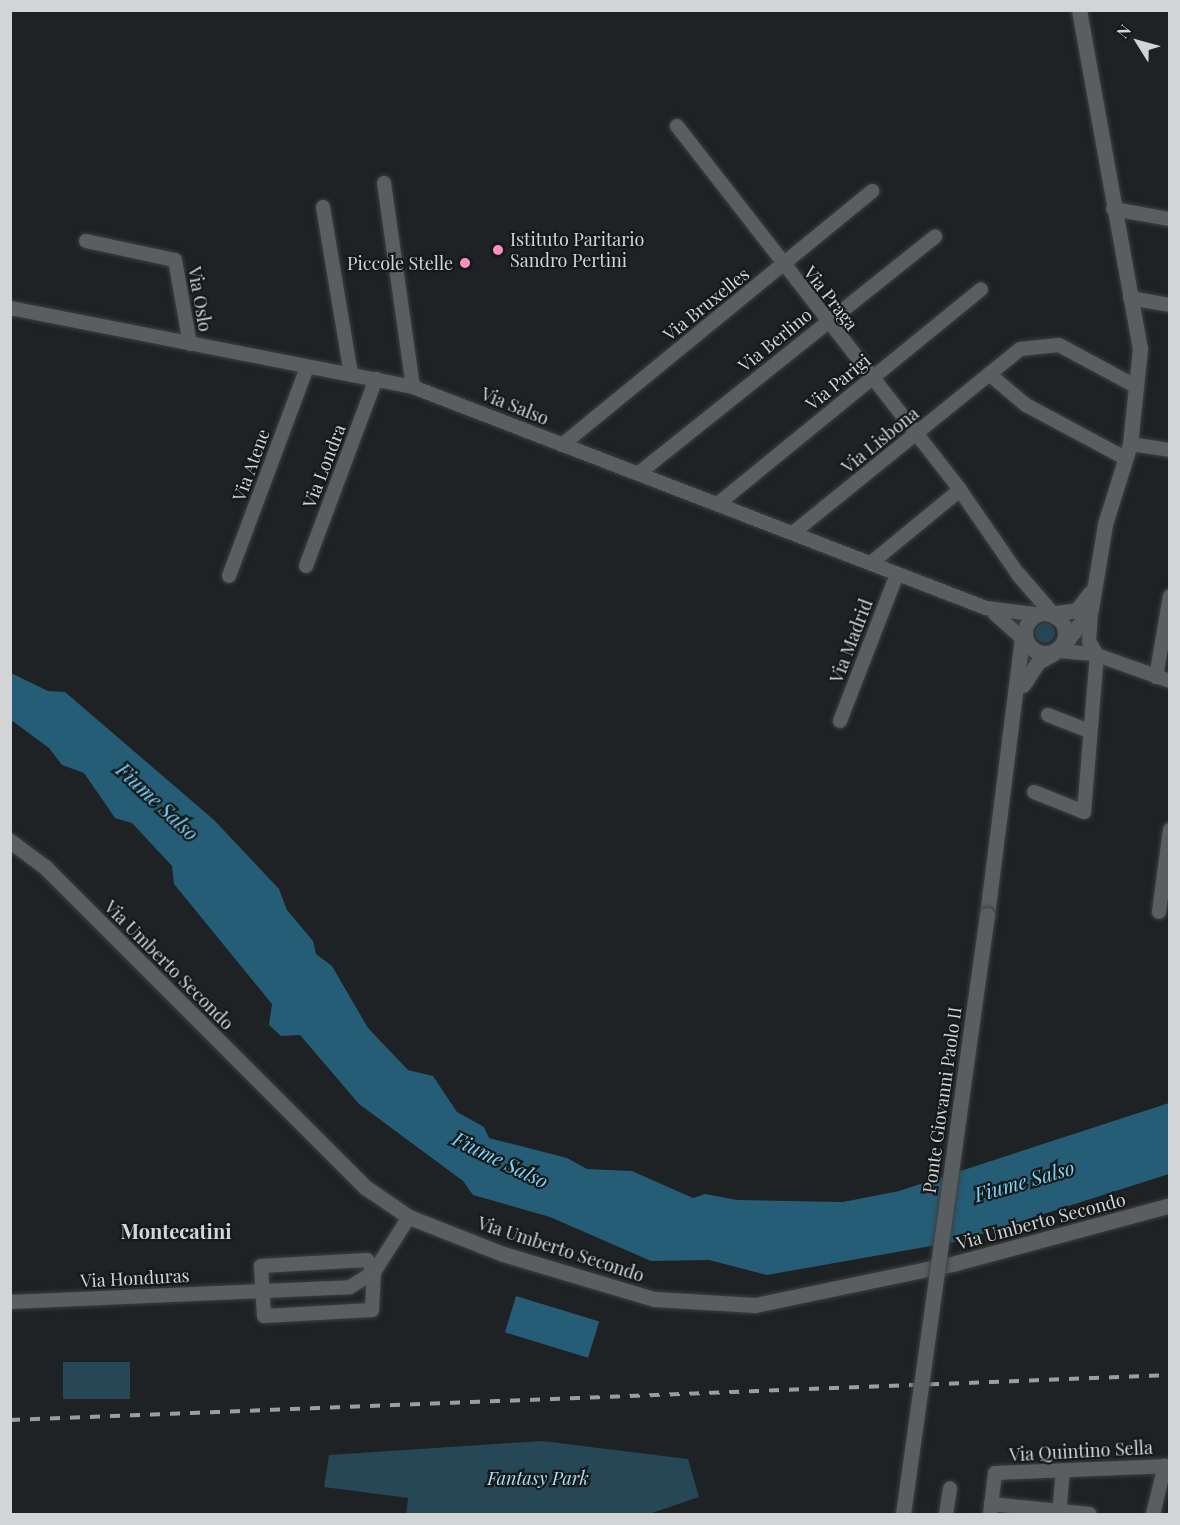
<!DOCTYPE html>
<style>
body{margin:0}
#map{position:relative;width:1180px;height:1525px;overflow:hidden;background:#1e2224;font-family:"Playfair Display",serif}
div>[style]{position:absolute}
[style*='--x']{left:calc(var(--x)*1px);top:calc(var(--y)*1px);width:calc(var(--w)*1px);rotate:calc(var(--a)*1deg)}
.green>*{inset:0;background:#264755;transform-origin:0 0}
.round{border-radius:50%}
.water>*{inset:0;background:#245d75;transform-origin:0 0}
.roads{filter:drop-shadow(0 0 2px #3d3f41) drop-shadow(0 0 2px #3d3f41)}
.minor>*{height:14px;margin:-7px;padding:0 7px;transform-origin:7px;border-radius:7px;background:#5a5e61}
.tertiary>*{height:15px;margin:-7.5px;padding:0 7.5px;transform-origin:7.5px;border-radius:7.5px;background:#5a5e61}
.tertiary>.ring{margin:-7.5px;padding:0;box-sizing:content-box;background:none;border:15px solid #5a5e61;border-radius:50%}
.secondary>*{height:15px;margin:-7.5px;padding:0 7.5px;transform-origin:7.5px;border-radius:7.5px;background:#5a5e61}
.rail>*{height:4px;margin-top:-2px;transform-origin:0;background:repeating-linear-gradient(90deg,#9b9d9f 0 10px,transparent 0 20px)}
.bridges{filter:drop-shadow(0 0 2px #3d3f41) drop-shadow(0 0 2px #3d3f41)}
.tertiary-bridge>*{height:15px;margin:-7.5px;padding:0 7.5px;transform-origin:7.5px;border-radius:7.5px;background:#5a5e61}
.dots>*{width:16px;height:16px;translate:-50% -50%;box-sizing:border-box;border:3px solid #15191a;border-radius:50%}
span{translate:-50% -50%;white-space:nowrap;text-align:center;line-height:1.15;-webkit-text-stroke:4.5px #15191a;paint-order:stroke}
.poi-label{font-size:18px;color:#d2d4d6}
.left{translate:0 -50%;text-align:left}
.right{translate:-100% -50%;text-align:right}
.street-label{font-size:18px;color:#d2d4d6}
.park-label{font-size:18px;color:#aedff6;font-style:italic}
.water-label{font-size:20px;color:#7cd3fa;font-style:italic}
.neighbourhood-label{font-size:20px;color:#d1d6d9;font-weight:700}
.frame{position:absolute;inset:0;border:12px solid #d2d4d6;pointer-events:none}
.north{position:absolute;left:1108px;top:12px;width:60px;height:60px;-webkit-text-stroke:4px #15191a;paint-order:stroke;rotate:307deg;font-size:16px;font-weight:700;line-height:24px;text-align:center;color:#d2d4d6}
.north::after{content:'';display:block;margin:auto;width:21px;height:27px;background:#d2d4d6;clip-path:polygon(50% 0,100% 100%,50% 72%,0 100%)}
</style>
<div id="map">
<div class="green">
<div class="round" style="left:1035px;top:623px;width:20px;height:20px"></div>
<div style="left:130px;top:1362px;width:37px;height:67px;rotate:90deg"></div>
<div style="clip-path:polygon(542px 1441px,688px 1459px,699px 1497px,649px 1514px,406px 1514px,408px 1498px,324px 1487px,329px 1455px)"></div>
</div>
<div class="water">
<div style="clip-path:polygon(11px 673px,48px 691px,65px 692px,214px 820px,279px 889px,287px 910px,313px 941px,316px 954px,332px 966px,368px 1028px,408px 1070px,433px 1076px,457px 1112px,484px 1127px,489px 1138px,567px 1158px,587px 1169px,632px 1171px,693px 1198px,705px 1194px,737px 1200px,843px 1202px,899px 1191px,1169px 1103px,1169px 1174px,959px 1241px,767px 1275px,709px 1260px,651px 1261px,550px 1217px,473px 1195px,463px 1181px,359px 1104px,300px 1035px,281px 1036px,269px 1025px,272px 1004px,174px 884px,172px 866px,132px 823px,115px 818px,84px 773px,62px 765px,49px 748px,11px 720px)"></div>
<div style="left:516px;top:1296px;width:87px;height:38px;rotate:17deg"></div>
</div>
<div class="roads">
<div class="minor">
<div style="--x:677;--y:126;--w:461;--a:52.1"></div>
<div style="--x:960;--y:490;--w:102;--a:55.4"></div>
<div style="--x:384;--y:183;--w:206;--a:81.9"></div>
<div style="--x:323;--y:207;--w:170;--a:80.5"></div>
<div style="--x:1113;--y:209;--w:58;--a:10"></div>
<div style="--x:86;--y:241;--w:91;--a:12.1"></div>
<div style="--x:175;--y:260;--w:85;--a:79.9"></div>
<div style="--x:1130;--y:298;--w:41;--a:9.9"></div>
<div style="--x:10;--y:308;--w:411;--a:11.1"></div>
<div style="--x:413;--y:387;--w:614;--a:21.09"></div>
<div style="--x:986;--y:608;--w:48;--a:7.1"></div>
<div style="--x:989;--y:374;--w:48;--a:40"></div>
<div style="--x:1026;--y:405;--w:112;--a:28.2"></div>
<div style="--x:1130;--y:444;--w:40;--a:8.5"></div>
<div style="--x:562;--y:445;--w:401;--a:-39.3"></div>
<div style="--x:639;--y:473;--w:379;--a:-38.6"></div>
<div style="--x:719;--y:503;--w:338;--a:-39.2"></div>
<div style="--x:793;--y:533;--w:292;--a:-39"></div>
<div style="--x:1020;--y:349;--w:39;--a:-6"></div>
<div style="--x:1059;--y:345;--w:89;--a:28.3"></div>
<div style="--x:871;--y:563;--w:115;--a:-39.4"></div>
<div style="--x:306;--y:566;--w:200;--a:-69.5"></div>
<div style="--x:229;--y:576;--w:223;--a:-69.5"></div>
<div style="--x:995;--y:614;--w:47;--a:41.5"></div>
<div style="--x:1059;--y:651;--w:35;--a:5"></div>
<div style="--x:1094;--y:654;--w:81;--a:19.6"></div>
<div style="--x:1156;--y:677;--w:82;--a:-80.2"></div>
<div style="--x:1048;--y:715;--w:44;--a:21.3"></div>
<div style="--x:840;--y:721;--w:158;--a:-68.8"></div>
<div style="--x:1034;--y:792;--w:54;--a:21.8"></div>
<div style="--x:1084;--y:812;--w:158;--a:-85.3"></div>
<div style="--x:1097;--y:655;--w:16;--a:-120"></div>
<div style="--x:1089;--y:641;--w:32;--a:-86"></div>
<div style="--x:1159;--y:912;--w:83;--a:-82.4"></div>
<div style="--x:367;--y:1260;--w:14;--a:60"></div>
<div style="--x:374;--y:1272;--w:38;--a:93"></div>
<div style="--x:372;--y:1310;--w:108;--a:176.8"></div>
<div style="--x:264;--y:1316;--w:50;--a:-93.4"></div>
<div style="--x:261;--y:1266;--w:106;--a:-3.2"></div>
<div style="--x:10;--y:1302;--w:340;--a:-2.5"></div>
<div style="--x:350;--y:1287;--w:28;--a:-32"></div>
<div style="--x:374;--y:1272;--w:65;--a:-57.5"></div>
<div style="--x:991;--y:1504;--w:99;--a:5.8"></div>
<div style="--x:946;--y:1514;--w:26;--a:-81"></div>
<div style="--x:990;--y:1514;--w:41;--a:-83"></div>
<div style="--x:995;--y:1473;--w:175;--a:-2.3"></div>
<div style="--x:1059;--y:1514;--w:44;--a:-84.8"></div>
<div style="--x:1153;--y:1514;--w:50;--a:-76.2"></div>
</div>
<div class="tertiary">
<div style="--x:1018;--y:574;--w:57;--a:49.3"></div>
<div class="ring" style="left:1025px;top:613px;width:25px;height:25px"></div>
<div style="--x:1049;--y:614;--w:28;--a:-8"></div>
<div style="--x:1077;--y:610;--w:21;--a:-53"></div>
<div style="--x:1066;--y:642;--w:41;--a:-52.9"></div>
<div style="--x:1091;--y:609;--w:86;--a:-80.6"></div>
<div style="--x:1105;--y:524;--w:84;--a:-72.6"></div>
<div style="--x:1130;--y:444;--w:96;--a:-84"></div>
<div style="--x:1140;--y:349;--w:344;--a:-100.2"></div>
<div style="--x:1023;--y:685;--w:27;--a:-57"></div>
<div style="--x:1038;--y:662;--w:18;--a:-29"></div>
<div style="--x:987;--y:915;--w:285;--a:-82.8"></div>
</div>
<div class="secondary">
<div style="--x:10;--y:841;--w:44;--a:36.6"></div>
<div style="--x:45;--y:867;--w:453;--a:45"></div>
<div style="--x:365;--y:1187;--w:53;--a:34.3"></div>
<div style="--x:409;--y:1217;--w:101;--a:21.5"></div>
<div style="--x:503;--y:1254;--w:158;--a:16.6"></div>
<div style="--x:654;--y:1299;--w:101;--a:3.4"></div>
<div style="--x:755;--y:1305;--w:201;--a:-11.8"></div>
<div style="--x:952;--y:1264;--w:226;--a:-15.1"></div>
</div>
</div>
<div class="rail">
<div style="--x:10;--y:1420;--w:1161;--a:-2.22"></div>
</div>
<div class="bridges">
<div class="tertiary-bridge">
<div style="--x:903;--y:1514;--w:605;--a:-82.02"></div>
</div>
</div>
<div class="dots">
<div style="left:498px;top:250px;background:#fc8fc1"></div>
<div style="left:465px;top:263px;background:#fc8fc1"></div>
</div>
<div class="poi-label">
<span class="left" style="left:510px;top:250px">Istituto Paritario<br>Sandro Pertini</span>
<span class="right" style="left:453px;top:263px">Piccole Stelle</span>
</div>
<div class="street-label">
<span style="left:831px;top:298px;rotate:52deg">Via Praga</span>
<span style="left:200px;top:299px;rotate:80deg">Via Oslo</span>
<span style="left:706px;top:304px;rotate:-39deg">Via Bruxelles</span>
<span style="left:775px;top:340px;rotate:-39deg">Via Berlino</span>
<span style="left:838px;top:382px;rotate:-39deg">Via Parigi</span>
<span style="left:515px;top:406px;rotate:22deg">Via Salso</span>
<span style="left:880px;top:440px;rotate:-39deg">Via Lisbona</span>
<span style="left:251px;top:465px;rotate:-70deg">Via Atene</span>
<span style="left:324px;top:466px;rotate:-69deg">Via Londra</span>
<span style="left:851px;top:641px;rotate:-69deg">Via Madrid</span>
<span style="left:169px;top:965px;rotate:45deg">Via Umberto Secondo</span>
<span style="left:942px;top:1100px;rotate:-82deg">Ponte Giovanni Paolo II</span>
<span style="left:1041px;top:1221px;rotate:-15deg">Via Umberto Secondo</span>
<span style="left:561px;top:1249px;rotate:18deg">Via Umberto Secondo</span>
<span style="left:135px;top:1278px;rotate:-3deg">Via Honduras</span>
<span style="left:1081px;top:1451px;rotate:-3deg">Via Quintino Sella</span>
</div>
<div class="park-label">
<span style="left:538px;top:1478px">Fantasy Park</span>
</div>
<div class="water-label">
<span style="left:158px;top:801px;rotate:43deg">Fiume Salso</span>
<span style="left:501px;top:1159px;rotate:26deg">Fiume Salso</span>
<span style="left:1024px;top:1180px;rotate:-16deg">Fiume Salso</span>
</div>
<div class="neighbourhood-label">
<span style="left:176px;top:1230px">Montecatini</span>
</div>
<div class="frame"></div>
<div class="north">N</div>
</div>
